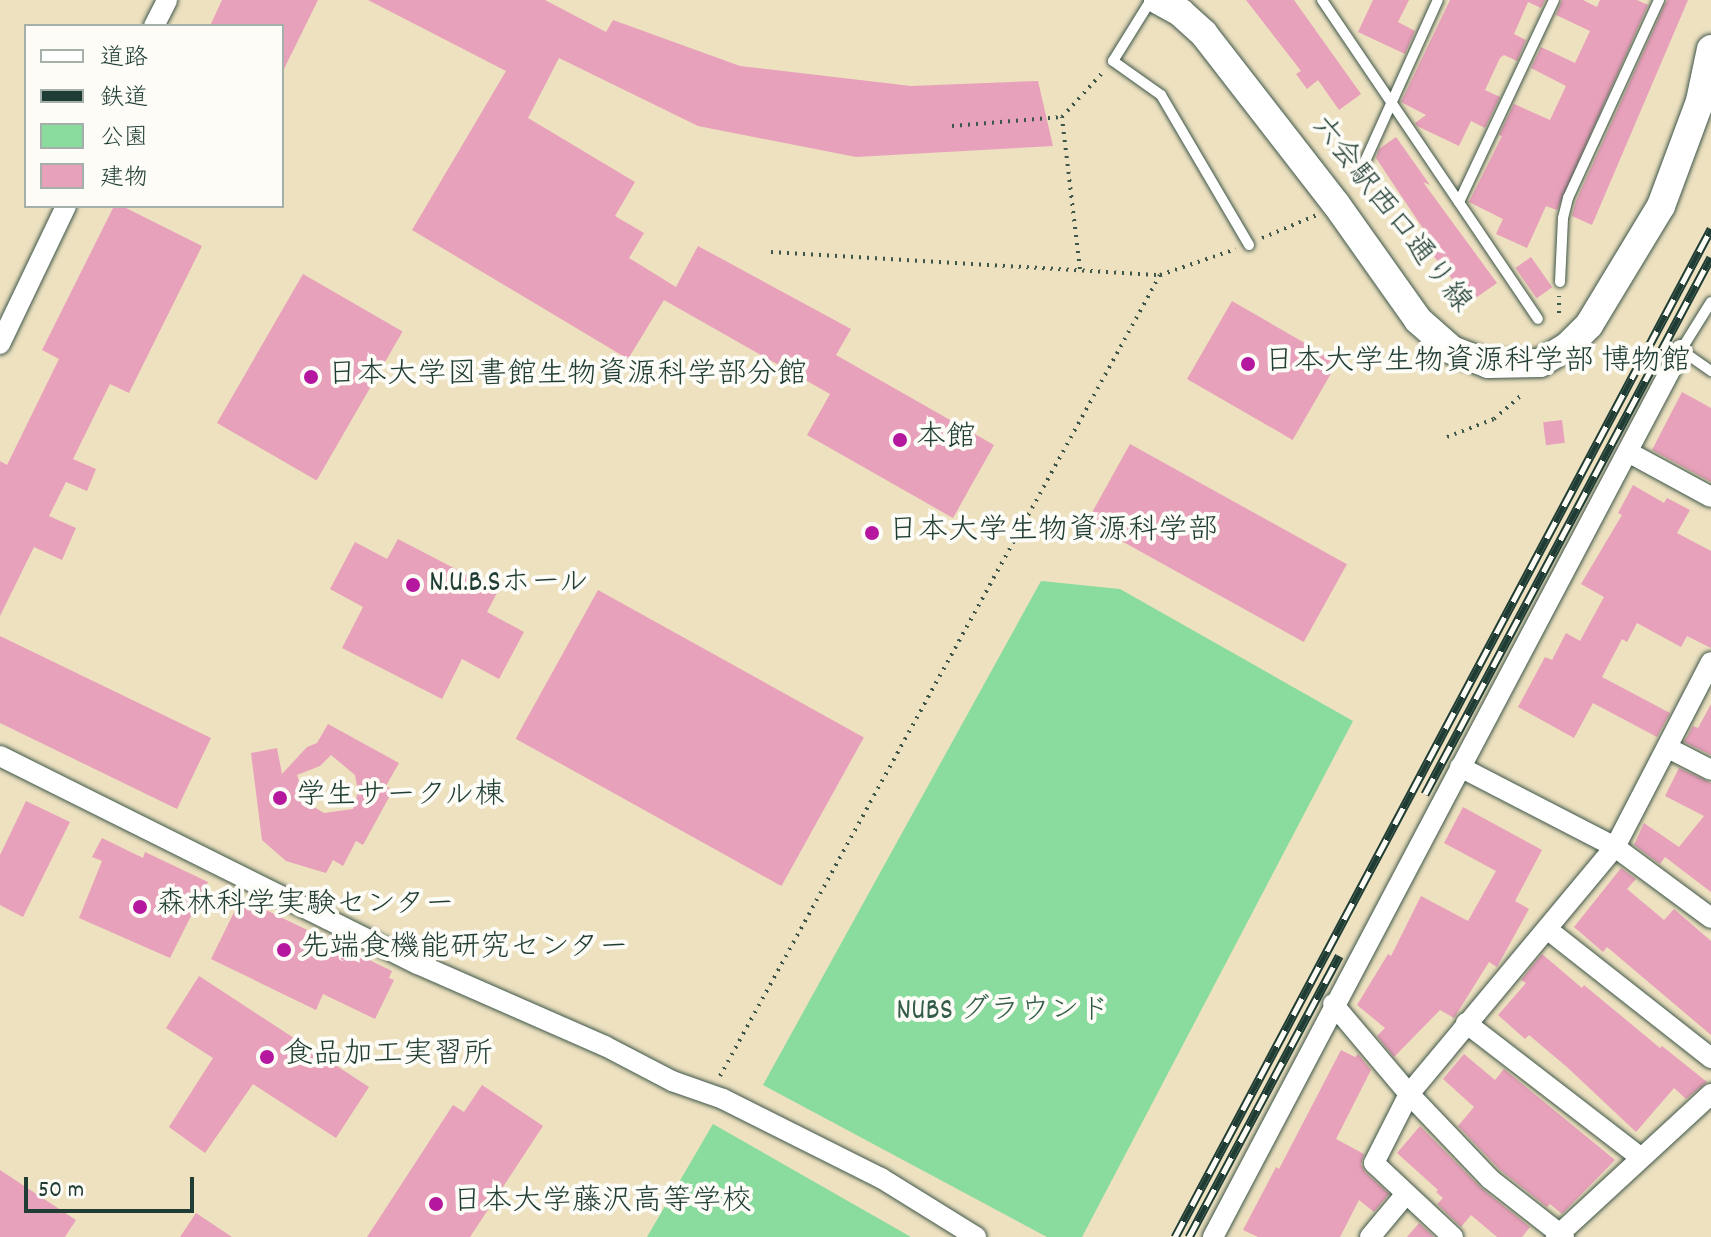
<!DOCTYPE html>
<meta charset="utf-8">
<style>
body{margin:0}
#map{position:relative;width:1711px;height:1237px;overflow:hidden;background:#ede1c0;font-family:Dekko,"Klee One",sans-serif}
div>[style]{position:absolute}
[style*='--x']{left:calc(var(--x)*1px);top:calc(var(--y)*1px);width:calc(var(--w)*1px);rotate:calc(var(--a)*1deg)}
.green>*{inset:0;background:#89dc9d}
.building>*{inset:0;background:#e8a1ba;transform-origin:0 0}
.path>*{height:4px;margin-top:-2px;transform-origin:0;background:repeating-linear-gradient(90deg,#3e5649 0 2px,transparent 0 8px)}
.roads{filter:drop-shadow(0 0 2px #3e5649) drop-shadow(0 0 2px #3e5649)}
.lane>*{height:10px;margin:-5px;padding:0 5px;transform-origin:5px;border-radius:5px;background:#fff}
.street>*{height:20px;margin:-10px;padding:0 10px;transform-origin:10px;border-radius:10px;background:#fff}
.secondary>*{height:28px;margin:-14px;padding:0 14px;transform-origin:14px;border-radius:14px;background:#fff}
.rail>*{height:9px;margin-top:-4.5px;transform-origin:0;background:repeating-linear-gradient(90deg,#fdfcf7 0 18px,#1f3d34 0 36px);box-sizing:border-box;border-block:2px solid #1f3d34}
.dots>*{width:22px;height:22px;translate:-50% -50%;box-sizing:border-box;border:4px solid #fdfcf7;border-radius:50%}
span{translate:-50% -50%;white-space:nowrap;text-align:center;line-height:1.15;-webkit-text-stroke:8px #fdfcf7;paint-order:stroke}
.street-label{font-size:30px;color:#1f3d34}
.poi-label{font-size:30px;color:#1f3d34}
.left{translate:0 -50%;text-align:left}
.park-label{font-size:30px;color:#345d49}
.legend{position:absolute;left:24px;top:24px;width:260px;height:184px;box-sizing:border-box;background:#fdfcf7;border:2px solid #a4b0a9;margin:0;padding:10px 14px;list-style:none;font-size:24px;color:#1f3d34}
.legend li{display:flex;align-items:center;gap:16px;height:40px}
.legend b{width:40px;border:2px solid #a4b0a9}
.scale{position:absolute;left:24px;top:1177px;width:170px;height:36px;box-sizing:border-box;border:4px solid #1f3d34;border-top:0;padding-left:10px;font-size:24px;line-height:28px;white-space:nowrap;color:#1f3d34;-webkit-text-stroke:6px #fdfcf7;paint-order:stroke}
</style>
<div id="map">
<div class="green">
<div style="clip-path:polygon(1041px 581px,1120px 589px,1353px 721px,1082px 1237px,1047px 1237px,763px 1085px)"></div>
<div style="clip-path:polygon(713px 1124px,911px 1237px,647px 1237px)"></div>
</div>
<div class="building">
<div style="clip-path:polygon(222px 0,318px 0,282px 73px,282px 26px,210px 26px)"></div>
<div style="clip-path:polygon(368px 0,545px 0,606px 32px,613px 20px,740px 66px,911px 86px,1038px 81px,1053px 146px,856px 157px,698px 126px,559px 58px,528px 118px,635px 182px,615px 216px,644px 233px,629px 258px,676px 287px,698px 246px,851px 329px,836px 355px,994px 445px,953px 518px,807px 435px,830px 394px,664px 300px,628px 359px,412px 230px,506px 71px)"></div>
<div style="clip-path:polygon(1246px 0,1294px 0,1361px 94px,1339px 110px,1318px 80px,1307px 89px,1296px 74px,1301px 71px)"></div>
<div style="clip-path:polygon(1373px 0,1409px 0,1398px 22px,1415px 31px,1405px 54px,1358px 32px)"></div>
<div style="clip-path:polygon(1450px 0,1545px 0,1541px 8px,1528px 2px,1514px 34px,1526px 40px,1517px 61px,1504px 55px,1500px 58px,1485px 90px,1500px 97px,1485px 128px,1471px 121px,1459px 146px,1417px 126px,1415px 123px,1426px 115px,1401px 102px)"></div>
<div style="clip-path:polygon(1562px 0,1583px 0,1597px 7px,1600px 0,1637px 0,1648px 5px,1557px 210px,1546px 206px,1527px 248px,1496px 234px,1503px 219px,1469px 202px,1502px 136px,1499px 135px,1514px 104px,1550px 120px,1566px 86px,1531px 68px,1541px 47px,1575px 63px,1590px 31px,1556px 15px)"></div>
<div style="clip-path:polygon(1667px 0,1688px 0,1592px 225px,1572px 216px,1576px 201px)"></div>
<div style="clip-path:polygon(1396px 137px,1430px 185px,1423px 182px,1497px 283px,1470px 302px,1417px 235px,1424px 230px,1376px 158px,1379px 149px)"></div>
<div style="clip-path:polygon(114px 206px,122px 206px,202px 246px,129px 393px,110px 384px,73px 459px,96px 469px,87px 491px,66px 482px,49px 516px,76px 528px,62px 560px,34px 547px,0 616px,0 461px,7px 465px,59px 359px,42px 350px)"></div>
<div style="left:1531px;top:257px;width:37px;height:19px;rotate:55deg"></div>
<div style="left:303px;top:274px;width:115px;height:172px;rotate:30deg"></div>
<div style="left:1232px;top:301px;width:122px;height:90px;rotate:30deg"></div>
<div style="clip-path:polygon(1682px 392px,1711px 408px,1711px 482px,1652px 450px)"></div>
<div style="left:1562px;top:420px;width:23px;height:19px;rotate:83deg"></div>
<div style="left:1130px;top:444px;width:248px;height:89px;rotate:29deg"></div>
<div style="clip-path:polygon(1633px 485px,1664px 503px,1667px 498px,1690px 510px,1677px 533px,1711px 551px,1711px 648px,1687px 636px,1681px 647px,1637px 623px,1627px 642px,1622px 639px,1602px 677px,1670px 713px,1657px 737px,1593px 703px,1574px 738px,1518px 707px,1545px 657px,1552px 660px,1566px 633px,1580px 641px,1604px 597px,1581px 584px,1622px 515px,1618px 513px)"></div>
<div style="clip-path:polygon(398px 539px,498px 591px,487px 612px,524px 632px,499px 679px,462px 659px,442px 699px,342px 648px,363px 607px,330px 589px,355px 542px,387px 559px)"></div>
<div style="left:598px;top:590px;width:304px;height:170px;rotate:29deg"></div>
<div style="clip-path:polygon(0 636px,211px 738px,177px 809px,0 723px)"></div>
<div style="clip-path:polygon(1711px 704px,1711px 755px,1684px 742px,1693px 726px,1698px 728px)"></div>
<div style="clip-path:polygon(evenodd,328px 724px,399px 763px,386px 786px,393px 790px,363px 845px,356px 841px,343px 866px,333px 860px,326px 873px,286px 861px,262px 840px,251px 753px,277px 748px,282px 774px,307px 747px,317px 743px,328px 724px,331px 755px,355px 775px,358px 792px,353px 809px,324px 813px,306px 802px,297px 775px,320px 766px,331px 755px)"></div>
<div style="clip-path:polygon(1679px 768px,1711px 783px,1711px 892px,1665px 857px,1660px 864px,1634px 845px,1644px 823px,1679px 847px,1704px 816px,1665px 796px)"></div>
<div style="clip-path:polygon(26px 801px,70px 822px,23px 917px,0 905px,0 855px)"></div>
<div style="clip-path:polygon(1463px 807px,1542px 850px,1515px 901px,1529px 909px,1497px 967px,1489px 962px,1454px 1018px,1440px 1010px,1394px 1057px,1377px 1036px,1385px 1028px,1357px 1005px,1388px 954px,1391px 956px,1421px 896px,1468px 921px,1496px 871px,1444px 843px)"></div>
<div style="clip-path:polygon(102px 838px,143px 858px,145px 852px,208px 882px,170px 958px,79px 918px,102px 861px,92px 857px)"></div>
<div style="clip-path:polygon(1621px 868px,1636px 879px,1627px 889px,1664px 920px,1674px 909px,1711px 941px,1711px 1035px,1607px 947px,1603px 952px,1574px 927px)"></div>
<div style="clip-path:polygon(241px 898px,392px 971px,389px 978px,394px 980px,375px 1019px,323px 994px,316px 1010px,211px 959px)"></div>
<div style="clip-path:polygon(1542px 954px,1582px 988px,1584px 985px,1660px 1048px,1662px 1046px,1707px 1082px,1686px 1099px,1674px 1088px,1636px 1132px,1568px 1068px,1529px 1035px,1525px 1039px,1498px 1015px,1526px 983px,1521px 980px)"></div>
<div style="clip-path:polygon(199px 976px,369px 1087px,336px 1138px,253px 1084px,205px 1153px,169px 1127px,213px 1058px,166px 1028px)"></div>
<div style="clip-path:polygon(1341px 1050px,1355px 1057px,1358px 1054px,1371px 1070px,1336px 1139px,1364px 1154px,1361px 1164px,1365px 1172px,1389px 1194px,1374px 1212px,1359px 1200px,1340px 1237px,1258px 1237px,1243px 1230px,1276px 1167px,1279px 1169px)"></div>
<div style="clip-path:polygon(1464px 1054px,1495px 1080px,1504px 1069px,1615px 1160px,1562px 1214px,1550px 1204px,1547px 1207px,1499px 1169px,1458px 1126px,1474px 1107px,1443px 1079px)"></div>
<div style="clip-path:polygon(482px 1085px,543px 1126px,470px 1237px,367px 1237px,453px 1105px,464px 1112px)"></div>
<div style="clip-path:polygon(1420px 1126px,1481px 1188px,1530px 1227px,1522px 1237px,1497px 1237px,1471px 1215px,1461px 1227px,1437px 1204px,1443px 1198px,1436px 1192px,1438px 1190px,1397px 1153px)"></div>
<div style="clip-path:polygon(0 1170px,76px 1220px,65px 1237px,0 1237px)"></div>
<div style="clip-path:polygon(196px 1213px,232px 1237px,180px 1237px)"></div>
<div style="clip-path:polygon(1419px 1223px,1434px 1237px,1407px 1237px)"></div>
</div>
<div class="path">
<div style="--x:952;--y:126;--w:110;--a:-4.7"></div>
<div style="--x:1330;--y:152;--w:16;--a:-40"></div>
<div style="--x:1342;--y:142;--w:15;--a:53"></div>
<div style="--x:1262;--y:238;--w:60;--a:-22.7"></div>
<div style="--x:771;--y:252;--w:390;--a:3.4"></div>
<div style="--x:1160;--y:275;--w:80;--a:-18.9"></div>
<div style="--x:1080;--y:269;--w:153;--a:-96.8"></div>
<div style="--x:1062;--y:117;--w:62;--a:-47.6"></div>
<div style="--x:1559;--y:313;--w:17;--a:-90"></div>
<div style="--x:1447;--y:437;--w:50;--a:-21"></div>
<div style="--x:1494;--y:419;--w:35;--a:-41"></div>
<div style="--x:720;--y:1076;--w:914;--a:-61.22"></div>
</div>
<div class="roads">
<div class="lane">
<div style="--x:1151;--y:0;--w:72;--a:121.9"></div>
<div style="--x:1113;--y:61;--w:59;--a:35.3"></div>
<div style="--x:1161;--y:95;--w:174;--a:59.6"></div>
<div style="--x:1322;--y:0;--w:385;--a:55.9"></div>
<div style="--x:1362;--y:168;--w:184;--a:-65.7"></div>
<div style="--x:1459;--y:202;--w:223;--a:-64.8"></div>
<div style="--x:1560;--y:282;--w:64;--a:-87.3"></div>
<div style="--x:1563;--y:218;--w:21;--a:-76"></div>
<div style="--x:1568;--y:198;--w:218;--a:-65.3"></div>
<div style="--x:1711;--y:302;--w:57;--a:122"></div>
<div style="--x:1681;--y:350;--w:37;--a:35"></div>
</div>
<div class="street">
<div style="--x:154;--y:26;--w:29;--a:-63"></div>
<div style="--x:0;--y:344;--w:153;--a:-64.4"></div>
<div style="--x:1628;--y:452;--w:94;--a:28.5"></div>
<div style="--x:1668;--y:748;--w:48;--a:27.1"></div>
<div style="--x:0;--y:756;--w:467;--a:26.5"></div>
<div style="--x:418;--y:964;--w:204;--a:23.7"></div>
<div style="--x:605;--y:1046;--w:76;--a:27.6"></div>
<div style="--x:672;--y:1081;--w:54;--a:19.4"></div>
<div style="--x:723;--y:1099;--w:177;--a:26.6"></div>
<div style="--x:881;--y:1178;--w:112;--a:31.8"></div>
<div style="--x:1460;--y:767;--w:174;--a:27.3"></div>
<div style="--x:1615;--y:847;--w:119;--a:36.5"></div>
<div style="--x:1547;--y:929;--w:209;--a:38.2"></div>
<div style="--x:1333;--y:1004;--w:118;--a:49.8"></div>
<div style="--x:1409;--y:1094;--w:117;--a:46.4"></div>
<div style="--x:1490;--y:1179;--w:94;--a:38.1"></div>
<div style="--x:1466;--y:1023;--w:221;--a:37.6"></div>
<div style="--x:1213;--y:1237;--w:1003;--a:-62.18"></div>
<div style="--x:1370;--y:1237;--w:56;--a:-50.1"></div>
<div style="--x:1453;--y:1237;--w:108;--a:-136.9"></div>
<div style="--x:1374;--y:1163;--w:77;--a:-63.1"></div>
<div style="--x:1409;--y:1094;--w:322;--a:-50.2"></div>
<div style="--x:1615;--y:847;--w:208;--a:-62.6"></div>
<div style="--x:1556;--y:1237;--w:211;--a:-42.7"></div>
</div>
<div class="secondary">
<div style="--x:1158;--y:0;--w:26;--a:29"></div>
<div style="--x:1181;--y:13;--w:31;--a:42"></div>
<div style="--x:1204;--y:34;--w:215;--a:52.2"></div>
<div style="--x:1336;--y:204;--w:142;--a:54.7"></div>
<div style="--x:1418;--y:320;--w:45;--a:41.4"></div>
<div style="--x:1452;--y:350;--w:39;--a:21"></div>
<div style="--x:1488;--y:364;--w:52;--a:-1.1"></div>
<div style="--x:1540;--y:363;--w:33;--a:-31"></div>
<div style="--x:1568;--y:346;--w:30;--a:-45"></div>
<div style="--x:1589;--y:325;--w:139;--a:-58.8"></div>
<div style="--x:1661;--y:206;--w:112;--a:-69.6"></div>
<div style="--x:1700;--y:101;--w:53;--a:-78.1"></div>
</div>
</div>
<div class="rail">
<div style="--x:1425;--y:794;--w:608;--a:-61.96"></div>
<div style="--x:1175;--y:1237;--w:1142;--a:-62"></div>
<div style="--x:1189;--y:1237;--w:319;--a:-61.9"></div>
</div>
<div class="dots">
<div style="left:1248px;top:364px;background:#b5179e"></div>
<div style="left:311px;top:377px;background:#b5179e"></div>
<div style="left:900px;top:440px;background:#b5179e"></div>
<div style="left:872px;top:533px;background:#b5179e"></div>
<div style="left:413px;top:585px;background:#b5179e"></div>
<div style="left:280px;top:798px;background:#b5179e"></div>
<div style="left:140px;top:907px;background:#b5179e"></div>
<div style="left:284px;top:950px;background:#b5179e"></div>
<div style="left:267px;top:1057px;background:#b5179e"></div>
<div style="left:436px;top:1204px;background:#b5179e"></div>
</div>
<div class="street-label">
<span style="left:1389px;top:216px;rotate:52deg">六会駅西口通り線</span>
</div>
<div class="poi-label">
<span class="left" style="left:1264px;top:364px">日本大学生物資源科学部 博物館</span>
<span class="left" style="left:327px;top:377px">日本大学図書館生物資源科学部分館</span>
<span class="left" style="left:916px;top:440px">本館</span>
<span class="left" style="left:888px;top:533px">日本大学生物資源科学部</span>
<span class="left" style="left:429px;top:585px">N.U.B.Sホール</span>
<span class="left" style="left:296px;top:798px">学生サークル棟</span>
<span class="left" style="left:156px;top:907px">森林科学実験センター</span>
<span class="left" style="left:300px;top:950px">先端食機能研究センター</span>
<span class="left" style="left:283px;top:1057px">食品加工実習所</span>
<span class="left" style="left:452px;top:1204px">日本大学藤沢高等学校</span>
</div>
<div class="park-label">
<span style="left:1003px;top:1013px">NUBS グラウンド</span>
</div>
<ul class="legend">
<li><b style="height:10px;background:#fff"></b>道路</li>
<li><b style="height:10px;background:#1f3d34"></b>鉄道</li>
<li><b style="height:22px;background:#89dc9d"></b>公園</li>
<li><b style="height:22px;background:#e8a1ba"></b>建物</li>
</ul>
<div class="scale">50 m</div>
</div>
